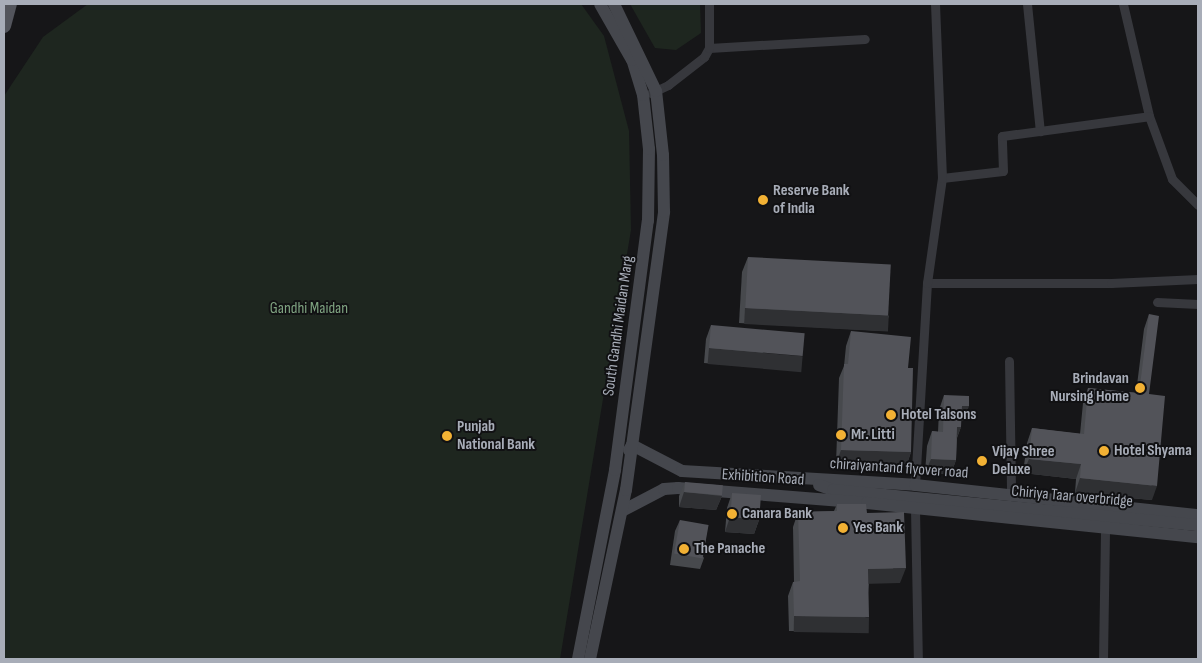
<!DOCTYPE html>
<style>
body{margin:0}
#map{position:relative;width:1202px;height:663px;overflow:hidden;background:#161618;font-family:"Sofia Sans Condensed",sans-serif}
div>[style]{position:absolute}
[style*='--x']{left:calc(var(--x)*1px);top:calc(var(--y)*1px);width:calc(var(--w)*1px);rotate:calc(var(--a)*1deg)}
.green>*{inset:0;background:#1e261f}
.minor>*{height:9px;margin:-4.5px;padding:0 4.5px;transform-origin:4.5px;border-radius:4.5px;background:#37383d}
.secondary>*{height:12px;margin:-6px;padding:0 6px;transform-origin:6px;border-radius:6px;background:#45474d}
.primary>*{height:14px;margin:-7px;padding:0 7px;transform-origin:7px;border-radius:7px;background:#53555c}
.wall>*{inset:0;background:#47494d}
.shaded-wall>*{inset:0;background:#2f3033;transform-origin:0 0}
.building>*{inset:0;background:#525359;transform-origin:0 0}
.dots>*{width:14px;height:14px;translate:-50% -50%;box-sizing:border-box;border:2px solid #111113;border-radius:50%}
span{translate:-50% -50%;white-space:nowrap;text-align:center;line-height:1.15;-webkit-text-stroke:4px #111113;paint-order:stroke}
.poi-label{font-size:16px;color:#a8adb8;font-weight:700}
.left{translate:0 -50%;text-align:left}
.right{translate:-100% -50%;text-align:right}
.park-label{font-size:16px;color:#7fa381}
.street-label{font-size:16px;color:#a8adb8}
.frame{position:absolute;inset:0;border:5px solid #a8adb8;pointer-events:none}
</style>
<div id="map">
<div class="green">
<div style="clip-path:polygon(88px 4px,581px 4px,604px 36px,629px 131px,631px 230px,560px 659px,4px 659px,4px 96px,43px 37px)"></div>
<div style="clip-path:polygon(630px 4px,700px 4px,701px 33px,676px 50px,655px 48px)"></div>
</div>
<div class="minor">
<div style="--x:1027;--y:4;--w:128;--a:84.2"></div>
<div style="--x:1123;--y:4;--w:115;--a:76.9"></div>
<div style="--x:1149;--y:116;--w:67;--a:69.9"></div>
<div style="--x:1172;--y:179;--w:37;--a:45"></div>
<div style="--x:709;--y:48;--w:156;--a:-3.3"></div>
<div style="--x:651;--y:93;--w:19;--a:-25"></div>
<div style="--x:668;--y:85;--w:46;--a:-37.9"></div>
<div style="--x:704;--y:57;--w:10;--a:-61"></div>
<div style="--x:709;--y:48;--w:44;--a:-90"></div>
<div style="--x:942;--y:178;--w:61;--a:-6.5"></div>
<div style="--x:1003;--y:171;--w:35;--a:-92"></div>
<div style="--x:1002;--y:136;--w:148;--a:-7.7"></div>
<div style="--x:927;--y:283;--w:184;--a:0"></div>
<div style="--x:1111;--y:283;--w:87;--a:-2.6"></div>
<div style="--x:1157;--y:302;--w:41;--a:2.8"></div>
<div style="--x:1009;--y:361;--w:134;--a:89.1"></div>
<div style="--x:915;--y:485;--w:202;--a:-86.6"></div>
<div style="--x:927;--y:283;--w:106;--a:-81.9"></div>
<div style="--x:942;--y:178;--w:174;--a:-92.3"></div>
<div style="--x:915;--y:509;--w:150;--a:88.9"></div>
<div style="--x:1103;--y:659;--w:131;--a:-89.1"></div>
</div>
<div class="secondary">
<div style="--x:629;--y:450;--w:6;--a:-59"></div>
<div style="--x:632;--y:445;--w:56;--a:27.5"></div>
<div style="--x:682;--y:471;--w:233;--a:3.4"></div>
<div style="--x:915;--y:485;--w:285;--a:6.1"></div>
<div style="--x:819;--y:485;--w:15;--a:20"></div>
<div style="--x:833;--y:490;--w:367;--a:5.5"></div>
<div style="--x:622;--y:511;--w:47;--a:-27.6"></div>
<div style="--x:664;--y:489;--w:14;--a:-4"></div>
<div style="--x:678;--y:488;--w:190;--a:4.5"></div>
<div style="--x:867;--y:503;--w:333;--a:5.9"></div>
<div style="--x:578;--y:659;--w:193;--a:-78.9"></div>
<div style="--x:615;--y:470;--w:251;--a:-82.5"></div>
<div style="--x:648;--y:221;--w:72;--a:-89.2"></div>
<div style="--x:649;--y:149;--w:54;--a:-96.3"></div>
<div style="--x:643;--y:95;--w:37;--a:-107"></div>
<div style="--x:632;--y:60;--w:64;--a:-119.7"></div>
<div style="--x:590;--y:659;--w:173;--a:-78"></div>
<div style="--x:626;--y:490;--w:281;--a:-82.2"></div>
<div style="--x:664;--y:212;--w:57;--a:-91"></div>
<div style="--x:663;--y:155;--w:64;--a:-96.2"></div>
<div style="--x:656;--y:91;--w:97;--a:-115.8"></div>
</div>
<div class="primary">
<div style="--x:4;--y:26;--w:23;--a:-75"></div>
</div>
<div class="wall">
<div style="clip-path:polygon(748px 257px,889px 316px,883px 331px,739px 323px,742px 272px)"></div>
<div style="clip-path:polygon(1149px 314px,1149px 394px,1152px 500px,1075px 493px,1076px 479px,1023px 473px,1027px 443px,1032px 428px,1080px 434px,1083px 403px,1088px 388px,1136px 393px,1144px 329px)"></div>
<div style="clip-path:polygon(711px 325px,798px 371px,704px 363px,706px 339px)"></div>
<div style="clip-path:polygon(851px 331px,908px 368px,911px 452px,906px 467px,836px 464px,839px 378px,844px 366px,846px 346px)"></div>
<div style="clip-path:polygon(944px 395px,964px 421px,961px 421px,961px 427px,957px 438px,956px 460px,951px 474px,925px 473px,927px 446px,932px 431px,938px 432px,939px 410px)"></div>
<div style="clip-path:polygon(685px 482px,722px 496px,716px 510px,679px 507px,679px 496px)"></div>
<div style="clip-path:polygon(732px 493px,759px 520px,754px 534px,725px 532px,727px 508px)"></div>
<div style="clip-path:polygon(837px 504px,867px 513px,900px 583px,869px 583px,864px 632px,789px 631px,788px 596px,793px 582px,794px 582px,793px 527px,798px 512px,834px 511px)"></div>
<div style="clip-path:polygon(680px 520px,704px 558px,700px 569px,670px 565px,675px 531px)"></div>
</div>
<div class="shaded-wall">
<div style="left:745px;top:308px;width:144px;height:16px;rotate:3deg"></div>
<div style="left:709px;top:348px;width:94px;height:16px;rotate:5deg"></div>
<div style="clip-path:polygon(962px 406px,969px 406px,964px 421px,956px 421px)"></div>
<div style="clip-path:polygon(957px 427px,961px 427px,955px 442px)"></div>
<div style="clip-path:polygon(841px 450px,911px 452px,906px 467px,836px 464px)"></div>
<div style="clip-path:polygon(931px 459px,956px 460px,951px 474px,925px 473px)"></div>
<div style="clip-path:polygon(1029px 459px,1081px 464px,1076px 479px,1023px 473px)"></div>
<div style="clip-path:polygon(1080px 478px,1157px 486px,1152px 500px,1075px 493px)"></div>
<div style="clip-path:polygon(684px 492px,722px 496px,716px 510px,679px 507px)"></div>
<div style="clip-path:polygon(730px 517px,759px 520px,754px 534px,725px 532px)"></div>
<div style="clip-path:polygon(906px 568px,900px 583px,863px 584px,868px 569px)"></div>
<div style="left:794px;top:616px;width:75px;height:16px;rotate:1deg"></div>
</div>
<div class="building">
<div style="left:748px;top:257px;width:143px;height:51px;rotate:3deg"></div>
<div style="clip-path:polygon(1149px 314px,1159px 316px,1149px 394px,1165px 396px,1157px 486px,1080px 478px,1081px 464px,1029px 459px,1032px 428px,1084px 434px,1088px 388px,1139px 393px)"></div>
<div style="left:711px;top:325px;width:94px;height:23px;rotate:5deg"></div>
<div style="clip-path:polygon(851px 331px,911px 337px,908px 368px,913px 368px,911px 452px,841px 450px,844px 364px,848px 364px)"></div>
<div style="clip-path:polygon(944px 395px,969px 396px,969px 406px,962px 406px,961px 427px,957px 427px,956px 460px,931px 459px,932px 431px,943px 432px)"></div>
<div style="left:685px;top:482px;width:38px;height:10px;rotate:5deg"></div>
<div style="left:732px;top:493px;width:29px;height:24px;rotate:4deg"></div>
<div style="clip-path:polygon(837px 504px,866px 504px,867px 513px,904px 512px,906px 568px,868px 569px,869px 617px,794px 616px,793px 582px,800px 581px,798px 512px,837px 511px)"></div>
<div style="left:680px;top:520px;width:29px;height:34px;rotate:10deg"></div>
</div>
<div class="dots">
<div style="left:763px;top:200px;background:#f2b134"></div>
<div style="left:1140px;top:388px;background:#f2b134"></div>
<div style="left:891px;top:415px;background:#f2b134"></div>
<div style="left:841px;top:435px;background:#f2b134"></div>
<div style="left:447px;top:436px;background:#f2b134"></div>
<div style="left:1104px;top:451px;background:#f2b134"></div>
<div style="left:982px;top:461px;background:#f2b134"></div>
<div style="left:732px;top:514px;background:#f2b134"></div>
<div style="left:843px;top:528px;background:#f2b134"></div>
<div style="left:684px;top:549px;background:#f2b134"></div>
</div>
<div class="poi-label">
<span class="left" style="left:773px;top:200px">Reserve Bank<br>of India</span>
<span class="right" style="left:1129px;top:388px">Brindavan<br>Nursing Home</span>
<span class="left" style="left:901px;top:415px">Hotel Talsons</span>
<span class="left" style="left:457px;top:436px">Punjab<br>National Bank</span>
<span class="left" style="left:851px;top:435px">Mr. Litti</span>
<span class="left" style="left:1114px;top:451px">Hotel Shyama</span>
<span class="left" style="left:992px;top:461px">Vijay Shree<br>Deluxe</span>
<span class="left" style="left:742px;top:514px">Canara Bank</span>
<span class="left" style="left:853px;top:528px">Yes Bank</span>
<span class="left" style="left:694px;top:549px">The Panache</span>
</div>
<div class="park-label">
<span style="left:309px;top:309px">Gandhi Maidan</span>
</div>
<div class="street-label">
<span style="left:619px;top:326px;rotate:-82deg">South Gandhi Maidan Marg</span>
<span style="left:899px;top:469px;rotate:4deg">chiraiyantand flyover road</span>
<span style="left:763px;top:478px;rotate:4deg">Exhibition Road</span>
<span style="left:1072px;top:497px;rotate:5deg">Chiriya Taar overbridge</span>
</div>
<div class="frame"></div>
</div>
